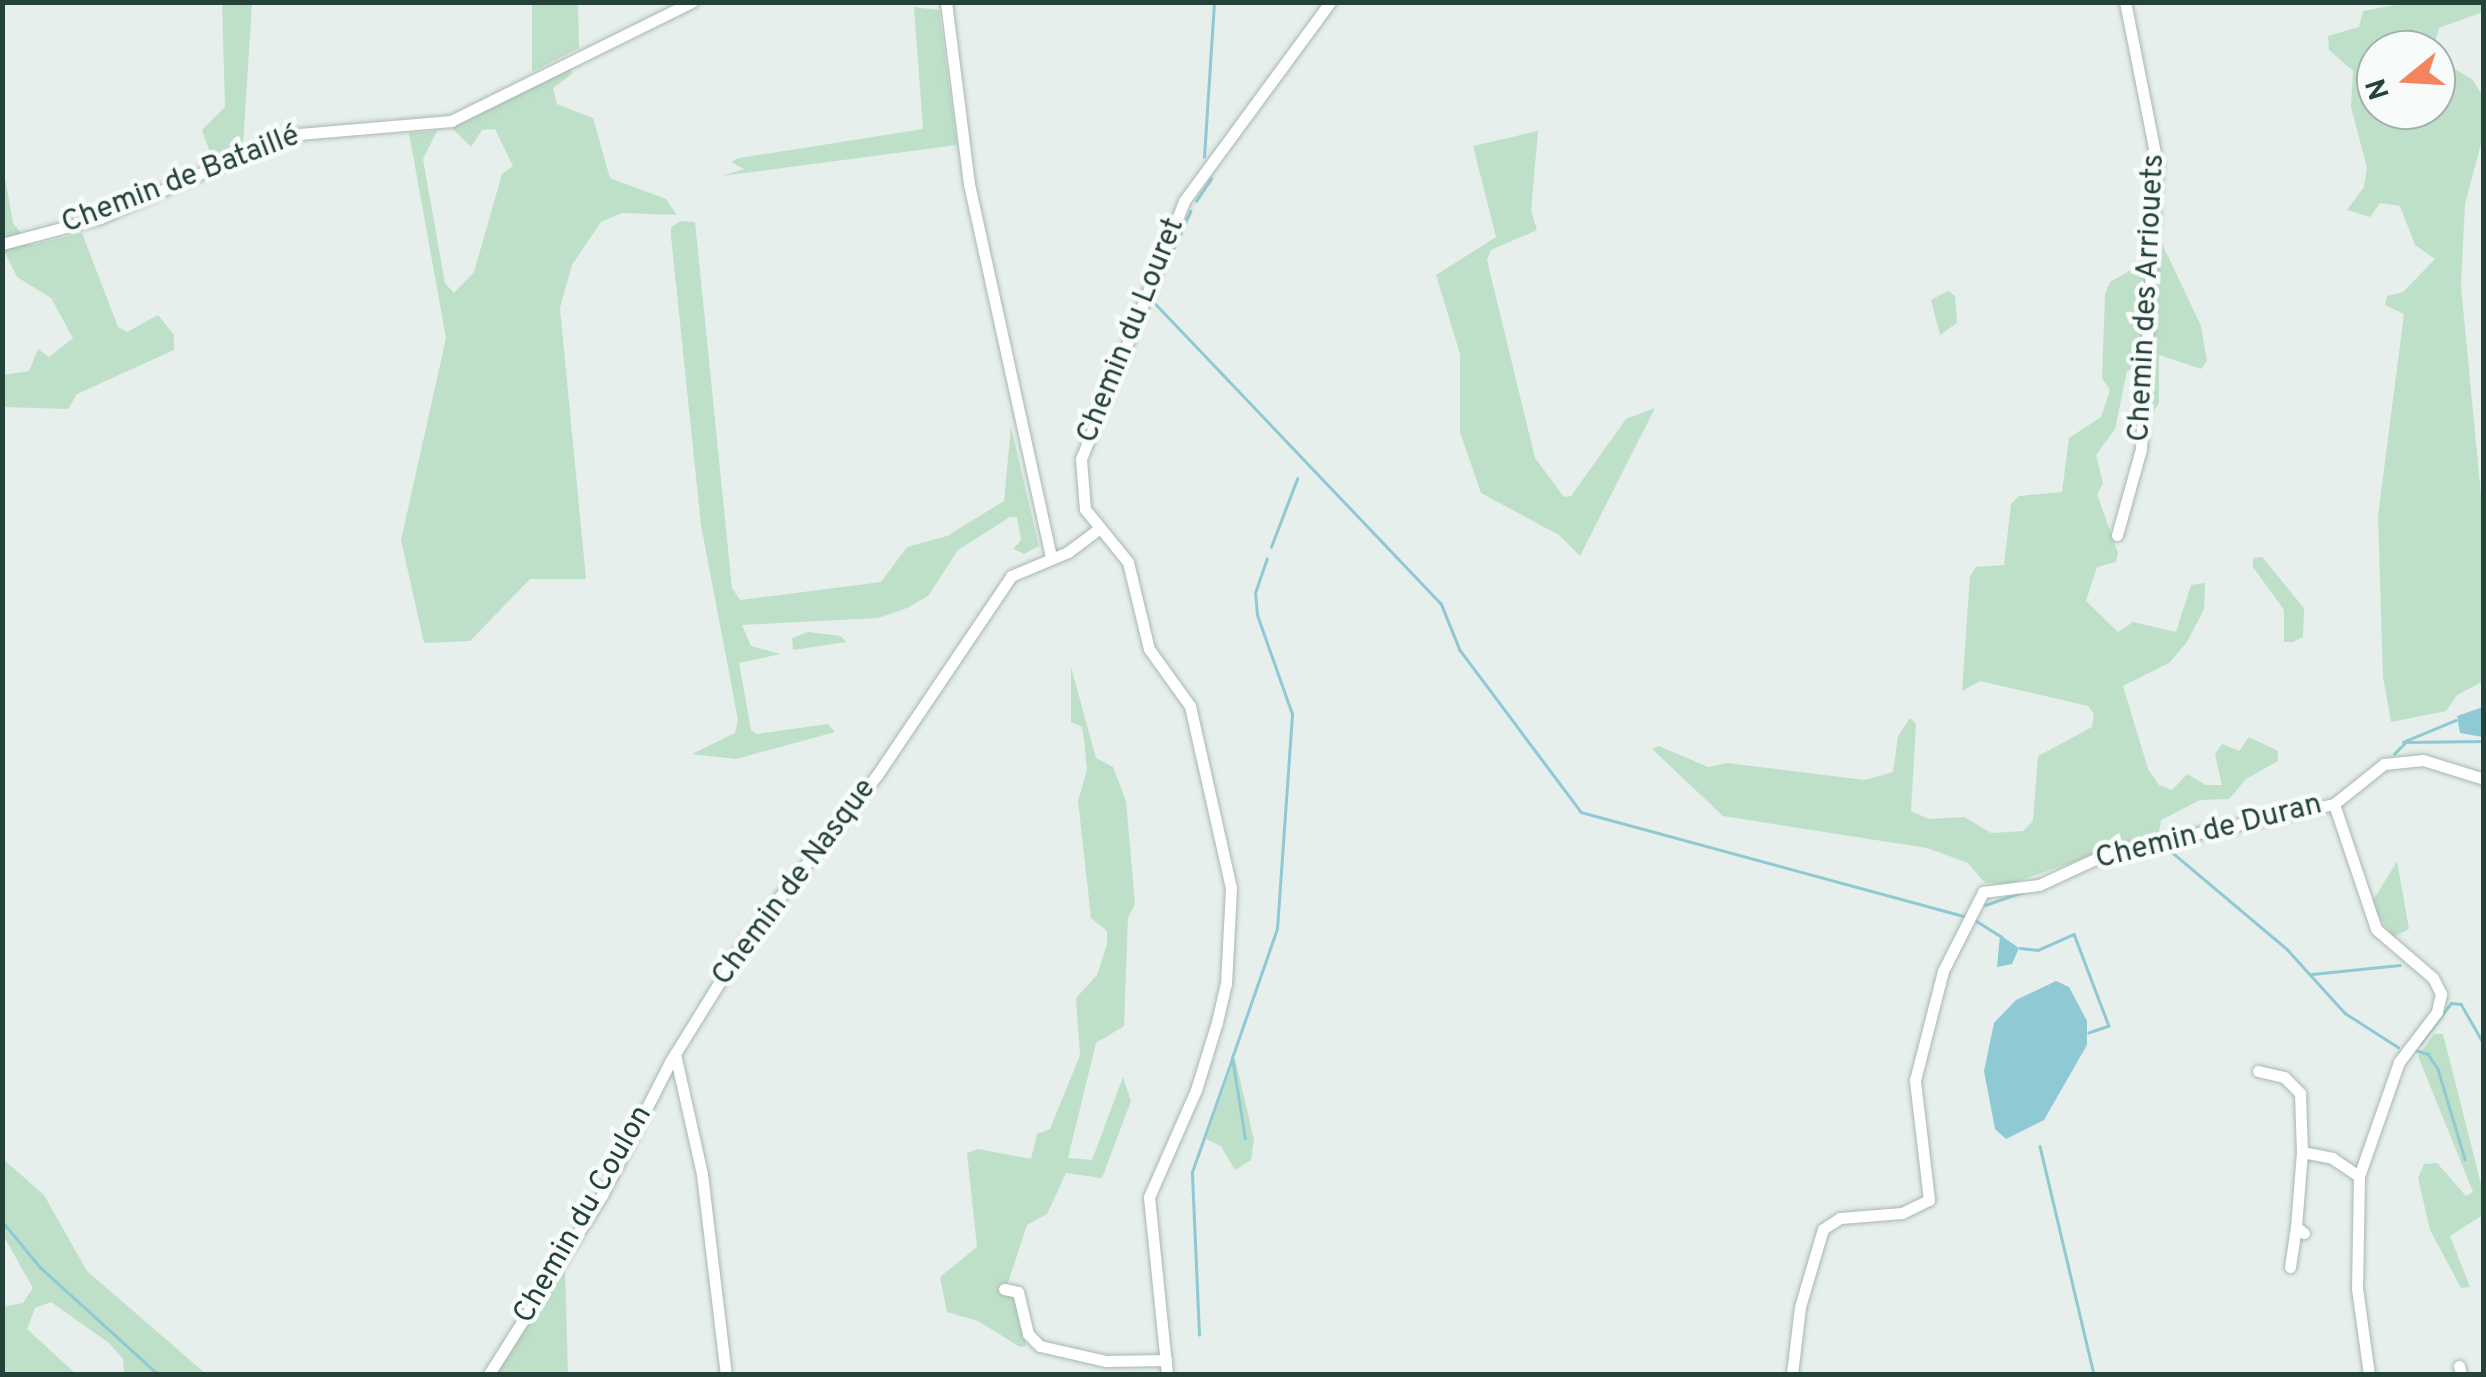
<!DOCTYPE html>
<meta charset="utf-8">
<style>
body{margin:0}
#map{position:relative;width:2486px;height:1377px;overflow:hidden;background:#e6efeb;font-family:Overpass,sans-serif}
div>[style]{position:absolute}
[style*='--x']{left:calc(var(--x)*1px);top:calc(var(--y)*1px);width:calc(var(--w)*1px);rotate:calc(var(--a)*1deg)}
.green>*{inset:0;background:#bfe0c8}
.water>*{inset:0;background:#8ec9d4}
.stream>*{height:2.5px;margin:-1.25px;padding:0 1.25px;transform-origin:1.25px;border-radius:1.25px;background:#8ec9d4}
.roads{filter:drop-shadow(0 0 2px #a8b8b2) drop-shadow(0 0 2px #a8b8b2)}
.minor>*{height:11px;margin:-5.5px;padding:0 5.5px;transform-origin:5.5px;border-radius:5.5px;background:#fff}
span{translate:-50% -50%;white-space:nowrap;text-align:center;line-height:1.15;-webkit-text-stroke:9px #f7fbf9;paint-order:stroke}
.street-label{font-size:30px;color:#24423a}
.frame{position:absolute;inset:0;border:5px solid #24423a;pointer-events:none}
.north{position:absolute;left:2356px;top:30px;width:100px;height:100px;box-sizing:border-box;background:#f7fbf9;border:2px solid #a3b1ad;border-radius:50%;rotate:252deg;font-size:28px;font-weight:700;line-height:40px;text-align:center;color:#24423a}
.north::after{content:'';display:block;margin:auto;width:35px;height:45px;background:#f4845f;clip-path:polygon(50% 0,100% 100%,50% 72%,0 100%)}
</style>
<div id="map">
<div class="green">
<div style="clip-path:polygon(evenodd,2411px 2px,2483px 3px,2483px 12px,2439px 28px,2435px 43px,2445px 63px,2473px 80px,2483px 97px,2483px 136px,2465px 204px,2461px 286px,2483px 516px,2484px 681px,2457px 695px,2446px 711px,2391px 722px,2383px 677px,2378px 516px,2404px 314px,2385px 305px,2387px 296px,2403px 292px,2435px 259px,2415px 245px,2400px 206px,2380px 203px,2370px 217px,2347px 210px,2364px 187px,2367px 168px,2351px 107px,2353px 71px,2329px 50px,2328px 36px,2359px 27px,2363px 11px,2411px 2px,2376px 50px,2436px 50px,2436px 110px,2376px 110px,2376px 50px)"></div>
<div style="clip-path:polygon(222px 3px,252px 3px,243px 146px,212px 158px,202px 130px,225px 107px)"></div>
<div style="clip-path:polygon(532px 3px,578px 3px,579px 48px,532px 72px)"></div>
<div style="clip-path:polygon(914px 7px,939px 10px,957px 145px,722px 176px,744px 169px,731px 162px,739px 158px,923px 129px)"></div>
<div style="clip-path:polygon(571px 66px,572px 74px,553px 88px,557px 104px,593px 118px,610px 178px,666px 199px,677px 215px,622px 213px,601px 222px,572px 265px,560px 308px,586px 579px,530px 579px,470px 641px,424px 643px,401px 540px,446px 338px,409px 133px,437px 131px,423px 159px,445px 283px,454px 293px,474px 272px,502px 174px,513px 166px,495px 129px,482px 130px,471px 147px,451px 127px)"></div>
<div style="clip-path:polygon(1538px 131px,1531px 211px,1537px 230px,1491px 250px,1487px 260px,1535px 458px,1564px 497px,1571px 496px,1626px 419px,1655px 408px,1580px 556px,1559px 535px,1481px 493px,1460px 432px,1460px 354px,1436px 275px,1496px 237px,1473px 146px)"></div>
<div style="clip-path:polygon(2px 161px,13px 223px,31px 245px,82px 233px,118px 327px,127px 332px,158px 315px,174px 335px,174px 350px,77px 394px,68px 409px,3px 407px,3px 375px,29px 371px,38px 349px,49px 357px,73px 338px,51px 298px,17px 277px,3px 249px)"></div>
<div style="clip-path:polygon(2146px 209px,2147px 228px,2157px 233px,2201px 326px,2207px 361px,2201px 369px,2159px 355px,2159px 403px,2149px 418px,2151px 380px,2138px 367px,2127px 371px,2115px 429px,2096px 455px,2103px 483px,2097px 494px,2118px 553px,2116px 562px,2097px 567px,2086px 601px,2118px 632px,2133px 622px,2176px 632px,2191px 585px,2205px 583px,2204px 609px,2187px 642px,2169px 663px,2123px 686px,2148px 769px,2159px 785px,2172px 790px,2187px 774px,2206px 785px,2222px 785px,2215px 754px,2222px 744px,2239px 751px,2249px 737px,2278px 751px,2278px 761px,2246px 779px,2229px 799px,2200px 800px,2161px 820px,2159px 833px,2009px 884px,1985px 883px,1968px 863px,1927px 848px,1723px 816px,1652px 749px,1659px 746px,1708px 767px,1727px 763px,1865px 780px,1893px 772px,1898px 736px,1910px 718px,1916px 724px,1911px 811px,1929px 819px,1964px 817px,1991px 833px,2023px 831px,2033px 821px,2038px 756px,2092px 727px,2094px 714px,2088px 706px,1980px 681px,1962px 691px,1970px 576px,1976px 567px,2004px 565px,2011px 504px,2019px 496px,2062px 492px,2069px 438px,2101px 417px,2110px 390px,2102px 378px,2105px 294px,2110px 282px,2138px 266px)"></div>
<div style="clip-path:polygon(681px 221px,695px 222px,732px 588px,740px 600px,881px 582px,907px 547px,947px 536px,1004px 501px,1011px 427px,1039px 546px,1024px 554px,1013px 549px,1021px 540px,1017px 517px,1010px 517px,958px 550px,928px 596px,907px 608px,878px 618px,742px 625px,751px 646px,781px 654px,739px 663px,751px 730px,757px 734px,828px 724px,835px 732px,736px 759px,692px 754px,735px 733px,738px 720px,701px 525px,671px 236px,671px 227px)"></div>
<div style="clip-path:polygon(1948px 291px,1955px 296px,1957px 323px,1940px 335px,1931px 300px)"></div>
<div style="clip-path:polygon(2262px 557px,2304px 608px,2303px 637px,2293px 642px,2284px 642px,2284px 610px,2253px 567px,2253px 558px)"></div>
<div style="clip-path:polygon(808px 632px,841px 636px,846px 642px,793px 650px,792px 638px)"></div>
<div style="clip-path:polygon(1071px 667px,1096px 758px,1113px 767px,1126px 801px,1135px 904px,1128px 918px,1124px 1026px,1096px 1043px,1068px 1158px,1092px 1160px,1123px 1077px,1131px 1101px,1102px 1178px,1066px 1173px,1047px 1214px,1027px 1225px,1008px 1283px,1018px 1301px,1026px 1346px,1020px 1347px,978px 1321px,947px 1312px,940px 1277px,977px 1247px,967px 1153px,978px 1149px,1031px 1159px,1037px 1134px,1050px 1129px,1080px 1055px,1076px 998px,1097px 975px,1107px 944px,1107px 931px,1091px 918px,1078px 801px,1087px 770px,1084px 740px,1082px 727px,1071px 722px)"></div>
<div style="clip-path:polygon(2397px 861px,2409px 929px,2393px 937px,2371px 904px)"></div>
<div style="clip-path:polygon(2434px 1034px,2443px 1034px,2483px 1192px,2483px 1215px,2450px 1236px,2470px 1287px,2461px 1288px,2430px 1230px,2418px 1178px,2424px 1164px,2437px 1163px,2466px 1196px,2473px 1192px,2418px 1056px)"></div>
<div style="clip-path:polygon(1235px 1058px,1254px 1140px,1251px 1160px,1235px 1170px,1221px 1146px,1206px 1139px)"></div>
<div style="clip-path:polygon(3px 1159px,44px 1195px,87px 1271px,206px 1374px,124px 1374px,123px 1359px,109px 1343px,51px 1302px,35px 1308px,27px 1329px,76px 1374px,3px 1374px,3px 1307px,23px 1303px,33px 1288px,3px 1235px)"></div>
<div style="clip-path:polygon(565px 1267px,568px 1374px,490px 1374px,499px 1370px)"></div>
</div>
<div class="water">
<div style="clip-path:polygon(2483px 707px,2483px 737px,2460px 733px,2457px 716px)"></div>
<div style="clip-path:polygon(2000px 935px,2019px 948px,2012px 964px,1997px 967px)"></div>
<div style="clip-path:polygon(2056px 981px,2069px 987px,2087px 1021px,2087px 1045px,2044px 1120px,2006px 1139px,1995px 1129px,1984px 1071px,1994px 1023px,2016px 1000px)"></div>
</div>
<div class="stream">
<div style="--x:1204;--y:157;--w:155;--a:-86.3"></div>
<div style="--x:1196;--y:201;--w:27;--a:-56"></div>
<div style="--x:1191;--y:211;--w:97;--a:114.4"></div>
<div style="--x:1151;--y:299;--w:420;--a:46.4"></div>
<div style="--x:1441;--y:603;--w:51;--a:68"></div>
<div style="--x:1460;--y:650;--w:202;--a:53.2"></div>
<div style="--x:1581;--y:812;--w:398;--a:15.2"></div>
<div style="--x:1271;--y:547;--w:73;--a:-69.1"></div>
<div style="--x:2403;--y:742;--w:57;--a:-22.5"></div>
<div style="--x:2394;--y:754;--w:17;--a:-45"></div>
<div style="--x:2406;--y:742;--w:78;--a:-0.7"></div>
<div style="--x:2160;--y:847;--w:67;--a:-12"></div>
<div style="--x:2167;--y:848;--w:157;--a:40.1"></div>
<div style="--x:2287;--y:949;--w:86;--a:47.8"></div>
<div style="--x:2345;--y:1013;--w:63;--a:32.7"></div>
<div style="--x:2098;--y:864;--w:47;--a:-17.3"></div>
<div style="--x:1985;--y:905;--w:92;--a:-19"></div>
<div style="--x:1975;--y:920;--w:31;--a:32"></div>
<div style="--x:2020;--y:948;--w:18;--a:6"></div>
<div style="--x:2038;--y:950;--w:39;--a:-24"></div>
<div style="--x:2074;--y:934;--w:98;--a:69.2"></div>
<div style="--x:2109;--y:1026;--w:21;--a:161"></div>
<div style="--x:2312;--y:974;--w:88;--a:-5.8"></div>
<div style="--x:2420;--y:1044;--w:51;--a:-52.9"></div>
<div style="--x:2451;--y:1003;--w:10;--a:6"></div>
<div style="--x:2461;--y:1004;--w:46;--a:60.1"></div>
<div style="--x:2415;--y:1050;--w:14;--a:17"></div>
<div style="--x:2428;--y:1054;--w:18;--a:56"></div>
<div style="--x:2438;--y:1069;--w:94;--a:73.3"></div>
<div style="--x:1245;--y:1139;--w:82;--a:-99.1"></div>
<div style="--x:1232;--y:1058;--w:137;--a:-70.8"></div>
<div style="--x:1277;--y:929;--w:216;--a:-86"></div>
<div style="--x:1292;--y:714;--w:105;--a:-109.5"></div>
<div style="--x:1257;--y:615;--w:22;--a:-95"></div>
<div style="--x:1255;--y:593;--w:36;--a:-71"></div>
<div style="--x:2040;--y:1146;--w:234;--a:76.7"></div>
<div style="--x:2;--y:1221;--w:60;--a:50.4"></div>
<div style="--x:40;--y:1267;--w:159;--a:42.2"></div>
<div style="--x:1199;--y:1335;--w:163;--a:-92.5"></div>
<div style="--x:1192;--y:1172;--w:120;--a:-70.5"></div>
</div>
<div class="roads">
<div class="minor">
<div style="--x:946;--y:2;--w:183;--a:82.8"></div>
<div style="--x:969;--y:184;--w:383;--a:77.6"></div>
<div style="--x:2;--y:244;--w:101;--a:-14.9"></div>
<div style="--x:100;--y:218;--w:205;--a:-23.9"></div>
<div style="--x:287;--y:135;--w:165;--a:-4.9"></div>
<div style="--x:451;--y:121;--w:269;--a:-26.3"></div>
<div style="--x:2117;--y:535;--w:89;--a:-74.4"></div>
<div style="--x:2141;--y:449;--w:286;--a:-86.8"></div>
<div style="--x:2157;--y:163;--w:164;--a:-101.2"></div>
<div style="--x:2334;--y:804;--w:132;--a:71.4"></div>
<div style="--x:2376;--y:929;--w:75;--a:40.7"></div>
<div style="--x:2433;--y:978;--w:18;--a:63"></div>
<div style="--x:2441;--y:994;--w:18;--a:103"></div>
<div style="--x:2437;--y:1012;--w:63;--a:127.2"></div>
<div style="--x:2399;--y:1062;--w:121;--a:109.3"></div>
<div style="--x:2359;--y:1176;--w:112;--a:91"></div>
<div style="--x:2357;--y:1288;--w:87;--a:82.1"></div>
<div style="--x:675;--y:1054;--w:123;--a:77.3"></div>
<div style="--x:702;--y:1174;--w:201;--a:83.2"></div>
<div style="--x:2258;--y:1071;--w:27;--a:13"></div>
<div style="--x:2284;--y:1077;--w:23;--a:45"></div>
<div style="--x:2300;--y:1093;--w:59;--a:88.1"></div>
<div style="--x:2302;--y:1152;--w:31;--a:11"></div>
<div style="--x:2332;--y:1158;--w:32;--a:34"></div>
<div style="--x:2302;--y:1152;--w:75;--a:94.6"></div>
<div style="--x:2296;--y:1227;--w:10;--a:37"></div>
<div style="--x:2290;--y:1267;--w:40;--a:-81.5"></div>
<div style="--x:1004;--y:1289;--w:14;--a:12"></div>
<div style="--x:1018;--y:1292;--w:43;--a:76.6"></div>
<div style="--x:1028;--y:1334;--w:17;--a:45"></div>
<div style="--x:1040;--y:1346;--w:68;--a:12.8"></div>
<div style="--x:1106;--y:1361;--w:60;--a:-1"></div>
<div style="--x:2459;--y:1366;--w:8;--a:76"></div>
<div style="--x:489;--y:1374;--w:212;--a:-57.7"></div>
<div style="--x:602;--y:1195;--w:149;--a:-62.9"></div>
<div style="--x:670;--y:1062;--w:146;--a:-58.2"></div>
<div style="--x:747;--y:938;--w:208;--a:-51.4"></div>
<div style="--x:877;--y:775;--w:240;--a:-56"></div>
<div style="--x:1011;--y:576;--w:62;--a:-22.8"></div>
<div style="--x:1068;--y:552;--w:36;--a:-37"></div>
<div style="--x:1167;--y:1374;--w:178;--a:-95.8"></div>
<div style="--x:1149;--y:1197;--w:117;--a:-66.3"></div>
<div style="--x:1196;--y:1090;--w:71;--a:-72.8"></div>
<div style="--x:1217;--y:1022;--w:39;--a:-77"></div>
<div style="--x:1226;--y:984;--w:96;--a:-87"></div>
<div style="--x:1231;--y:888;--w:187;--a:-102.7"></div>
<div style="--x:1190;--y:706;--w:70;--a:-125.7"></div>
<div style="--x:1149;--y:649;--w:89;--a:-103.6"></div>
<div style="--x:1128;--y:562;--w:68;--a:-129.1"></div>
<div style="--x:1085;--y:509;--w:50;--a:-94.6"></div>
<div style="--x:1081;--y:459;--w:278;--a:-68.2"></div>
<div style="--x:1184;--y:201;--w:247;--a:-53.7"></div>
<div style="--x:1792;--y:1374;--w:67;--a:-83.2"></div>
<div style="--x:1800;--y:1307;--w:81;--a:-73.6"></div>
<div style="--x:1823;--y:1229;--w:20;--a:-33"></div>
<div style="--x:1840;--y:1218;--w:62;--a:-4.6"></div>
<div style="--x:1902;--y:1213;--w:30;--a:-26"></div>
<div style="--x:1929;--y:1200;--w:121;--a:-96.7"></div>
<div style="--x:1915;--y:1080;--w:113;--a:-75.6"></div>
<div style="--x:1943;--y:971;--w:89;--a:-63.1"></div>
<div style="--x:1983;--y:892;--w:56;--a:-7.1"></div>
<div style="--x:2039;--y:885;--w:78;--a:-24.9"></div>
<div style="--x:2110;--y:852;--w:229;--a:-12.1"></div>
<div style="--x:2334;--y:804;--w:64;--a:-38.7"></div>
<div style="--x:2384;--y:764;--w:39;--a:-6"></div>
<div style="--x:2423;--y:760;--w:64;--a:17.3"></div>
</div>
</div>
<div class="street-label">
<span style="left:181px;top:181px;rotate:-21deg">Chemin de Bataillé</span>
<span style="left:2148px;top:298px;rotate:-87deg">Chemin des Arriouets</span>
<span style="left:1132px;top:331px;rotate:-68deg">Chemin du Louret</span>
<span style="left:2209px;top:833px;rotate:-14deg">Chemin de Duran</span>
<span style="left:795px;top:883px;rotate:-53deg">Chemin de Nasque</span>
<span style="left:584px;top:1215px;rotate:-60deg">Chemin du Coulon</span>
</div>
<div class="frame"></div>
<div class="north">N</div>
</div>
